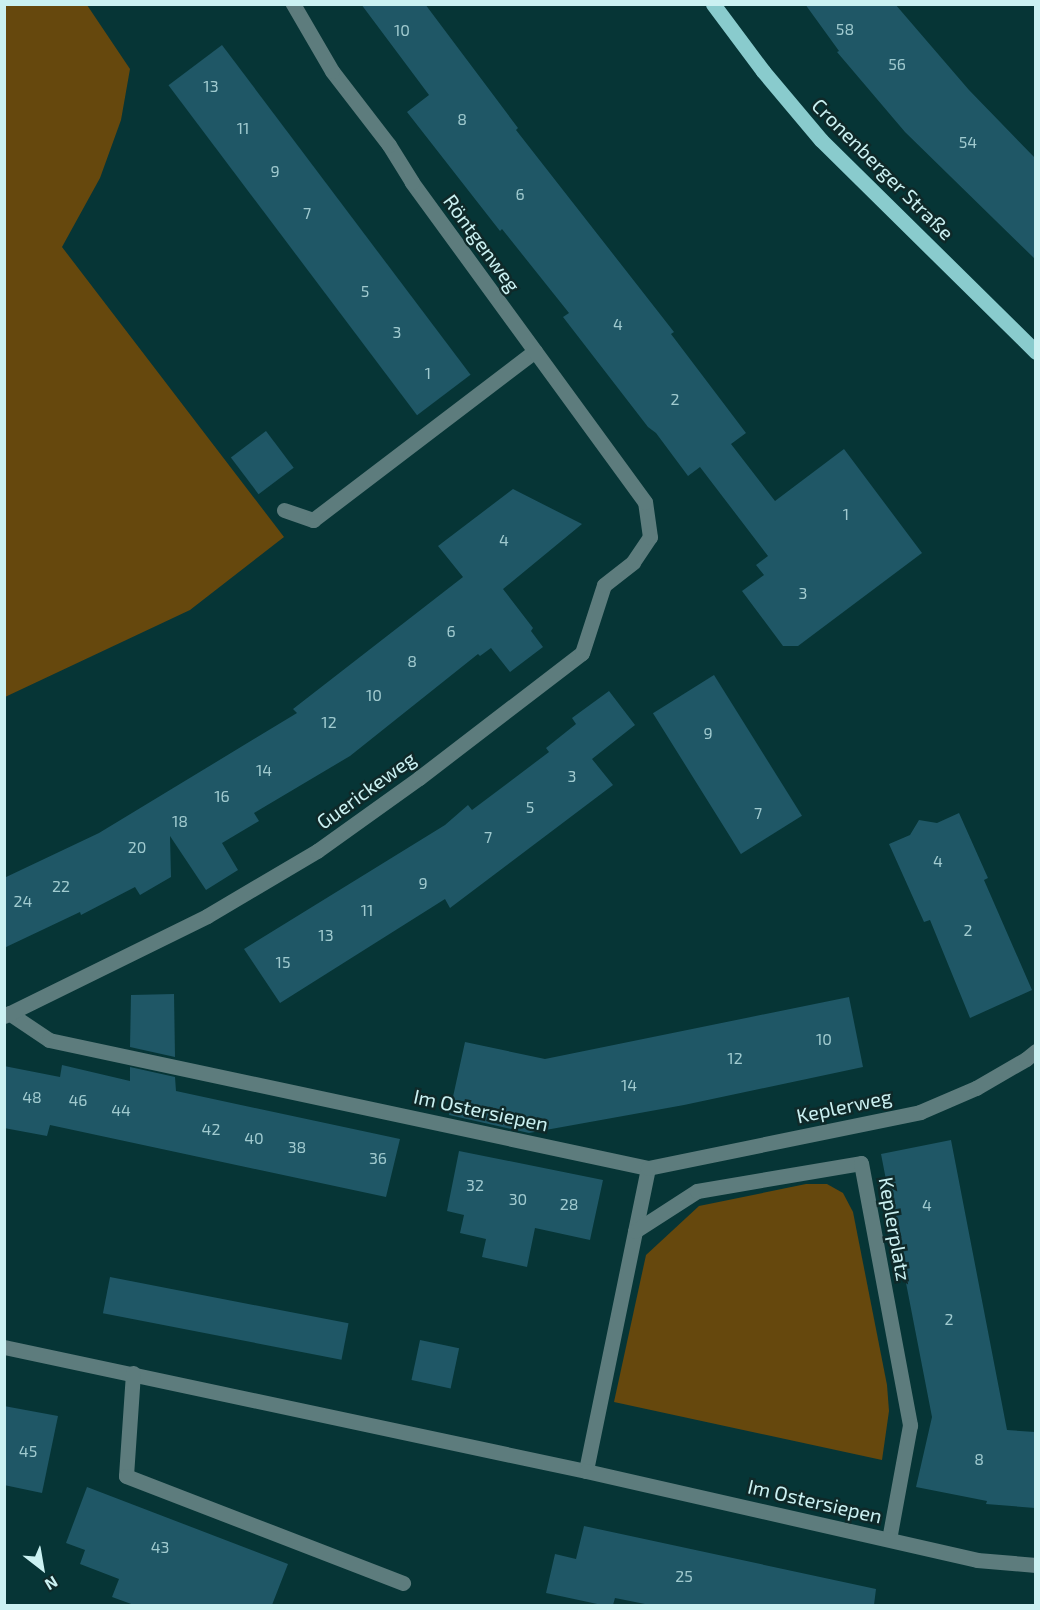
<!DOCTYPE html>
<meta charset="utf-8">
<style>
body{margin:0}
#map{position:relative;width:1040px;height:1610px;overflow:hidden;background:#063536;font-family:"Exo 2",sans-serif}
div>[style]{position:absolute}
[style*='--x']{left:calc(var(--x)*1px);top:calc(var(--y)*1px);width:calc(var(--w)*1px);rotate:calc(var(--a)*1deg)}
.green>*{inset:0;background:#66480d}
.building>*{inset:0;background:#1f5766;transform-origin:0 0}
.minor>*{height:15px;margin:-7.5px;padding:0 7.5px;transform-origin:7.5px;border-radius:7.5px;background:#5d7c7d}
.major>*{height:15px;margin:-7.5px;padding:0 7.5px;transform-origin:7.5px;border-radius:7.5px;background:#89cbcd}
span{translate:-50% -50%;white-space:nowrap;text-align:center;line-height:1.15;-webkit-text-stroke:5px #0f2929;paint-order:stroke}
.number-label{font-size:16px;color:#a0cacf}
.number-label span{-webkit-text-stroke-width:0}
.street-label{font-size:20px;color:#cbf1f2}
.frame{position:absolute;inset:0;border:6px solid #cbf1f2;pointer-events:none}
.north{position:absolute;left:12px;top:1538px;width:60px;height:60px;-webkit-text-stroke:4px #0f2929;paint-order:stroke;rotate:149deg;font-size:16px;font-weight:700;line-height:24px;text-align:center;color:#cbf1f2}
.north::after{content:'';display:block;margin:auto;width:21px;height:27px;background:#cbf1f2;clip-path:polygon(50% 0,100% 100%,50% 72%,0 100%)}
</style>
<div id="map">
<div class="green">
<div style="clip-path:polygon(4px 5px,87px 5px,130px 69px,121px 120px,100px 178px,62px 247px,284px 537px,190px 610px,5px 697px)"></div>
<div style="clip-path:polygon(806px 1184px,827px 1184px,843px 1193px,853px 1212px,887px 1385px,889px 1411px,882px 1460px,614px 1402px,646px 1255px,699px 1206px)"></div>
</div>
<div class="building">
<div style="clip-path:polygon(361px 4px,425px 4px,518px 128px,516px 130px,674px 332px,671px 334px,746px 433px,731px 444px,775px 501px,844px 449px,922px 553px,798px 646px,783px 646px,742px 591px,764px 575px,756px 565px,768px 556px,700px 467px,688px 476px,656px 433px,648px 427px,563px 317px,569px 313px,502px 229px,500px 231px,407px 112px,429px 95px)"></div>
<div style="clip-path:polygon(805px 4px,895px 4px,969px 90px,1035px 158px,1035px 259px,905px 132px,837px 52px,839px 51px)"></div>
<div style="left:222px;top:45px;width:413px;height:67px;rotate:53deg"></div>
<div style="left:266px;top:431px;width:46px;height:44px;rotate:53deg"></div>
<div style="clip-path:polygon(513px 489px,582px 524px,503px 589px,533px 628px,531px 631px,543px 647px,510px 672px,491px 648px,480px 656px,478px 654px,350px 756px,254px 813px,259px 821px,222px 843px,238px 870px,206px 890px,170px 836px,171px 877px,140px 895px,135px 887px,81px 915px,80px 912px,4px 948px,4px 878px,99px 833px,297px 713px,293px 709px,463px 577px,438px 546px)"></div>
<div style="left:714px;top:675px;width:166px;height:72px;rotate:58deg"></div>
<div style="clip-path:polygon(609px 691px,635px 725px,592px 759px,613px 785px,450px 908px,445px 899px,280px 1003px,244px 949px,445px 825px,468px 805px,472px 810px,549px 752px,546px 748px,576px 724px,572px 718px)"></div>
<div style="clip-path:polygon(959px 813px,988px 878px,984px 880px,1032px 990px,970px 1018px,930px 920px,924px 922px,889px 844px,910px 835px,919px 820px,937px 823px)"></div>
<div style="clip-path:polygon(174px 994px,175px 1057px,130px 1047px,131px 995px)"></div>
<div style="clip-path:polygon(849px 997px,863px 1067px,684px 1105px,529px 1133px,449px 1115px,465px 1042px,545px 1059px)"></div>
<div style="clip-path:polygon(62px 1065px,130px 1081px,130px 1067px,175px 1077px,176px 1091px,400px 1139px,386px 1197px,50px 1125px,47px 1136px,4px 1128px,4px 1066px,60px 1077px)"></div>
<div style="clip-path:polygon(951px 1140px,1007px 1430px,1035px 1432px,1035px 1508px,986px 1504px,987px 1501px,916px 1487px,932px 1417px,881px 1154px)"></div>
<div style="clip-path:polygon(459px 1151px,603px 1180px,590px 1240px,535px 1228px,527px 1267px,482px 1257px,486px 1239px,460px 1233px,464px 1215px,447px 1211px)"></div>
<div style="left:110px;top:1277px;width:243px;height:37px;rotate:11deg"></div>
<div style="left:420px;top:1340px;width:40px;height:41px;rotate:12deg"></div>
<div style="clip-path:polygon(4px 1406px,58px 1416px,42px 1493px,4px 1485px)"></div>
<div style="clip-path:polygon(87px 1487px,288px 1564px,272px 1605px,134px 1605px,112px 1597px,119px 1579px,80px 1564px,85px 1550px,66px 1543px)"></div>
<div style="clip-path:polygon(584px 1526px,876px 1589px,874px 1605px,650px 1605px,615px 1598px,613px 1605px,602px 1605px,546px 1593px,555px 1554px,576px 1559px)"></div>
</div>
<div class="minor">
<div style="--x:284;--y:510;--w:31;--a:19"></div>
<div style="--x:313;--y:520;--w:279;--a:-37.3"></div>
<div style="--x:9;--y:1013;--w:48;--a:34"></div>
<div style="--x:49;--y:1040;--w:613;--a:12.06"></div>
<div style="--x:648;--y:1168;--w:309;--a:101.6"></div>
<div style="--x:4;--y:1016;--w:226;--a:-26.2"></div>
<div style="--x:207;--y:916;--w:128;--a:-30.6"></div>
<div style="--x:317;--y:851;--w:125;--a:-35.6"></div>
<div style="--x:419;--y:778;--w:205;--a:-37.5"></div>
<div style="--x:582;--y:653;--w:71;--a:-72.1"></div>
<div style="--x:604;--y:585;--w:37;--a:-38"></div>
<div style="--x:633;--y:562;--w:30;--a:-56"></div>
<div style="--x:650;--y:537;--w:35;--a:-98"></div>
<div style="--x:645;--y:502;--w:396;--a:-126.1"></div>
<div style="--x:412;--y:182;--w:44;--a:-121.9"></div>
<div style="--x:389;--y:145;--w:93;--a:-127.6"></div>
<div style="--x:332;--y:71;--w:78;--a:-120.2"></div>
<div style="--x:648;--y:1168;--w:278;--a:-11.6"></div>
<div style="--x:920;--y:1112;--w:61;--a:-23.2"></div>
<div style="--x:976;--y:1088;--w:58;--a:-30.1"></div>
<div style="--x:1026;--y:1059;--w:13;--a:-39"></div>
<div style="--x:635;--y:1231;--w:74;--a:-32.8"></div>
<div style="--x:697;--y:1191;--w:166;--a:-9.7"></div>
<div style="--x:861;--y:1163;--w:267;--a:79.4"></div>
<div style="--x:910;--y:1425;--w:116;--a:100.4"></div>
<div style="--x:4;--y:1347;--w:595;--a:12.03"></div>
<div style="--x:586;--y:1471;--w:401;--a:12.8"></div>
<div style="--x:977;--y:1560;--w:59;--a:4.8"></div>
<div style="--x:133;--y:1373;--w:103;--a:93.9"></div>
<div style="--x:126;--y:1476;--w:297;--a:21.1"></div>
</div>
<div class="major">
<div style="--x:713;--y:4;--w:84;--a:53.3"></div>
<div style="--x:763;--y:71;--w:90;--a:50"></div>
<div style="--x:821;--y:140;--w:302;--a:44.6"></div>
</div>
<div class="number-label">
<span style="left:845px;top:29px">58</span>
<span style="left:402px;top:30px">10</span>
<span style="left:897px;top:64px">56</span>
<span style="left:211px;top:86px">13</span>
<span style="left:462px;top:119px">8</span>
<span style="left:243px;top:128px">11</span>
<span style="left:968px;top:142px">54</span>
<span style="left:275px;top:171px">9</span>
<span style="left:520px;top:194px">6</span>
<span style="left:307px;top:213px">7</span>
<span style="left:365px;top:291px">5</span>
<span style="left:618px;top:324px">4</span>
<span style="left:397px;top:332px">3</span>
<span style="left:428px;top:373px">1</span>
<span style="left:675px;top:399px">2</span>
<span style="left:846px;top:514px">1</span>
<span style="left:504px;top:540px">4</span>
<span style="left:803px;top:593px">3</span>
<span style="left:451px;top:631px">6</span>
<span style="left:412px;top:661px">8</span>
<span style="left:374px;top:695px">10</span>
<span style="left:329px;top:722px">12</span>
<span style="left:708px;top:733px">9</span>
<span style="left:264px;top:770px">14</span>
<span style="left:572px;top:776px">3</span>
<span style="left:222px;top:796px">16</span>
<span style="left:530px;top:807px">5</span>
<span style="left:758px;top:813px">7</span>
<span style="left:180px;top:821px">18</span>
<span style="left:488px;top:837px">7</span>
<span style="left:137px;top:847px">20</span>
<span style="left:938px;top:861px">4</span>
<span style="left:423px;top:883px">9</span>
<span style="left:61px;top:886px">22</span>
<span style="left:23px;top:901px">24</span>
<span style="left:367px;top:910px">11</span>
<span style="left:968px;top:930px">2</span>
<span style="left:326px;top:935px">13</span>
<span style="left:283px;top:962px">15</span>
<span style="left:824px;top:1039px">10</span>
<span style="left:735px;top:1058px">12</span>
<span style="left:629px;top:1085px">14</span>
<span style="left:32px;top:1097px">48</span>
<span style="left:78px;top:1100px">46</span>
<span style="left:121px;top:1110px">44</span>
<span style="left:211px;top:1129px">42</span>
<span style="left:254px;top:1138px">40</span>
<span style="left:297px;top:1147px">38</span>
<span style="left:378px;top:1158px">36</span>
<span style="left:475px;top:1185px">32</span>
<span style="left:518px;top:1199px">30</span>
<span style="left:569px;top:1204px">28</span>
<span style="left:927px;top:1205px">4</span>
<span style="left:949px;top:1319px">2</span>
<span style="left:28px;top:1451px">45</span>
<span style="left:979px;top:1459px">8</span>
<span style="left:160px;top:1547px">43</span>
<span style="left:684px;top:1576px">25</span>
</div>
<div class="street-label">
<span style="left:883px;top:169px;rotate:45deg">Cronenberger Straße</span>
<span style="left:482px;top:243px;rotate:54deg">Röntgenweg</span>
<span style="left:366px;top:790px;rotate:-36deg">Guerickeweg</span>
<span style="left:844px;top:1106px;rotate:-12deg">Keplerweg</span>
<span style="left:481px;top:1110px;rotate:12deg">Im Ostersiepen</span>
<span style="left:895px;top:1229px;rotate:80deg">Keplerplatz</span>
<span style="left:815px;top:1501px;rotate:13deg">Im Ostersiepen</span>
</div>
<div class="frame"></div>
<div class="north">N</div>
</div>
